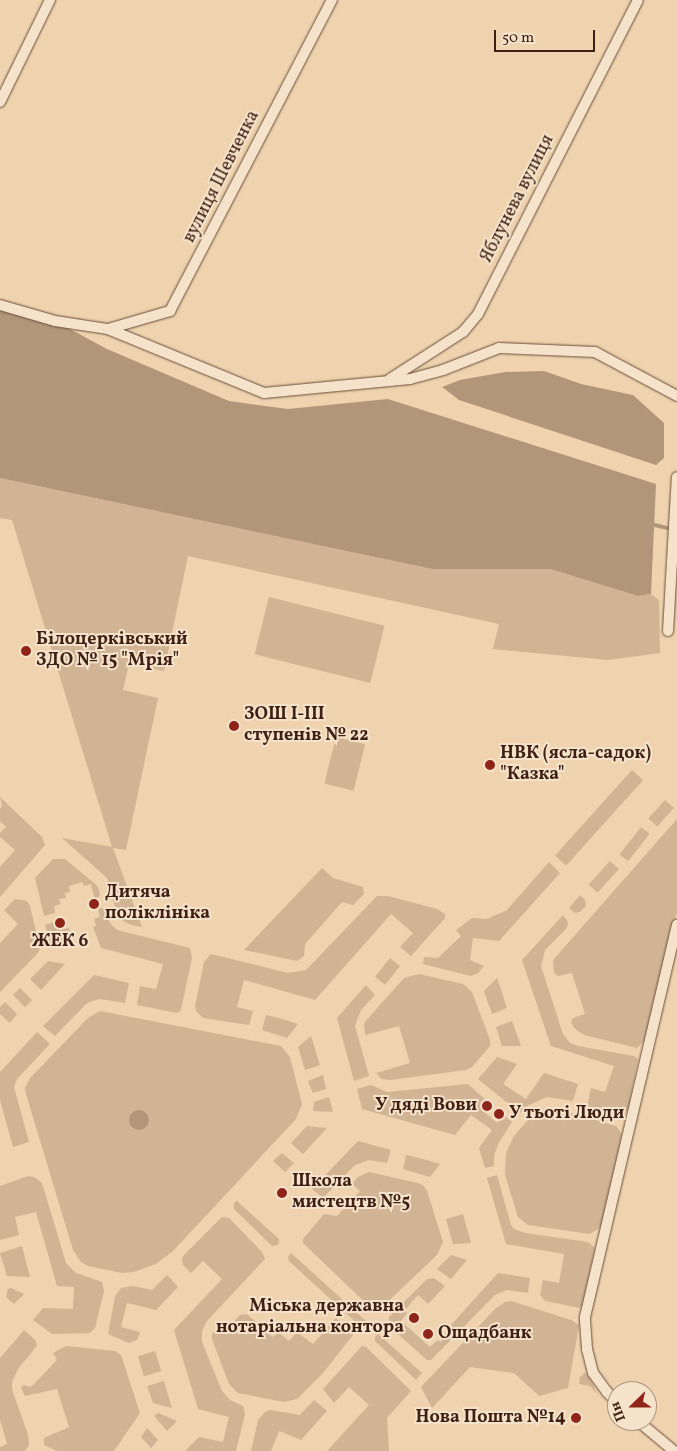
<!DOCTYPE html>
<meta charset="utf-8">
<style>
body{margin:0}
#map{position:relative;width:677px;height:1451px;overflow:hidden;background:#eed3ae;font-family:Vollkorn,serif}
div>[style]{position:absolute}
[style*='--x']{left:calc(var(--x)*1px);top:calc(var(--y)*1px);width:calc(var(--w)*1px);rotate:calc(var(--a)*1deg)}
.green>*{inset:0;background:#d0b494;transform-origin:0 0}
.water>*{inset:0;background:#b29679}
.round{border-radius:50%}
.stream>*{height:4px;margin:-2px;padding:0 2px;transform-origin:2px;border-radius:2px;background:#b29679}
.roads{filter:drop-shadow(0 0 1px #6b4c3a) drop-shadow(0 0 1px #6b4c3a)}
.street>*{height:10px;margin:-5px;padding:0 5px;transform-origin:5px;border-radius:5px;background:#f4e2ca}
.dots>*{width:14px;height:14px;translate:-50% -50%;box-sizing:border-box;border:2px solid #f4e2ca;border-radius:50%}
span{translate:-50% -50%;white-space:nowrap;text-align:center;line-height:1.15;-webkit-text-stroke:4px #f4e2ca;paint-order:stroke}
.street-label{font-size:18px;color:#3f1f13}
.poi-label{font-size:18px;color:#3f1f13;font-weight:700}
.left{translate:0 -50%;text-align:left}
.right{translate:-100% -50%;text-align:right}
.north{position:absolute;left:607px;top:1381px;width:50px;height:50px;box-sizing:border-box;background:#f4e2ca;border:1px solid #ac9481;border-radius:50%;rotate:248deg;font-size:14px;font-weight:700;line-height:20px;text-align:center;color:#3f1f13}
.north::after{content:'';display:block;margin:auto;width:18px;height:22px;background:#8f2418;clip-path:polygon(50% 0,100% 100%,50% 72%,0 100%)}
.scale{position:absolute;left:494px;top:30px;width:101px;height:22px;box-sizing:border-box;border:2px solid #3f1f13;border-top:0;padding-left:6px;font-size:15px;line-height:18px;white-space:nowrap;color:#3f1f13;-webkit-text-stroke:4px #f4e2ca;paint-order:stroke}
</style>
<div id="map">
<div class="green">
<div style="clip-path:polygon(0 478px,432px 569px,550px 569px,638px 596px,651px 594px,659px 600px,660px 653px,608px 660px,493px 649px,499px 624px,188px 556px,164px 671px,129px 664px,123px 690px,158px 698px,126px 850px,113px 848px,142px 927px,131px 925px,118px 918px,107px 878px,62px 838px,112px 847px,12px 520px,0 518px)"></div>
<div style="left:269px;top:597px;width:119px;height:59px;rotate:14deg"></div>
<div style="left:336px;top:737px;width:30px;height:48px;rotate:14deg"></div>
<div style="left:632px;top:770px;width:15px;height:115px;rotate:42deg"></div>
<div style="clip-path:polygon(0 797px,42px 837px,45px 845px,0 897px,0 867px,15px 850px,0 837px,0 833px,6px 827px,0 821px,0 809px,2px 806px)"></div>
<div style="left:665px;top:800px;width:12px;height:25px;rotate:42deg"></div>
<div style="clip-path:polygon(677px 819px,677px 912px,644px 1041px,637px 1048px,584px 1035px,574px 1028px,571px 1022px,573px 1018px,585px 1014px,572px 973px,558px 976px,554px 973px,553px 960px)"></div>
<div style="left:641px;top:827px;width:11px;height:35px;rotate:38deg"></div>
<div style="clip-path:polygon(53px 859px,65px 859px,94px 883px,98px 887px,100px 894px,98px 898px,95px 901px,91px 884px,84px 886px,82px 882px,69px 886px,70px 892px,65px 893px,66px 898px,59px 899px,61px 904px,54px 906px,55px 913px,44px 916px,35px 878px)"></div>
<div style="left:610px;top:861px;width:12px;height:32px;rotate:42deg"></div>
<div style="clip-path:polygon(549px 862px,560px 873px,499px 941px,473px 938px,470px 960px,484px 966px,478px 973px,471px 976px,423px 964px,424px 957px,438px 958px,461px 936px,456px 930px,472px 918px,487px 919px,507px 910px)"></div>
<div style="clip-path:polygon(322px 868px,333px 878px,363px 887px,364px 894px,353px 905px,342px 902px,305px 944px,304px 956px,297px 961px,244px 950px)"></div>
<div style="clip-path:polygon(580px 895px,585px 900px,586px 906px,580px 912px,575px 913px,569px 908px)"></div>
<div style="clip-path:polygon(377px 896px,388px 896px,437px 909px,445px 914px,445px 918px,411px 956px,400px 947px,413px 933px,391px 914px,315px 1000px,244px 980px,237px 1007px,253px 1011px,249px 1025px,203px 1018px,196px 1011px,195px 1006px,204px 962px,211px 954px,288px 973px,306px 970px)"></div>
<div style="clip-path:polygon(15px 899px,27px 901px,30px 906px,40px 948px,38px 953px,0 992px,0 943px,18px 924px,4px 910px)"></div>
<div style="clip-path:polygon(97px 907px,104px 909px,110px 923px,117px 930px,190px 948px,192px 958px,181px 1010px,177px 1013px,137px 1005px,140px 986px,156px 989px,163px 964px,101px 948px,93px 927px,96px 926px,94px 919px,100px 917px)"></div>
<div style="clip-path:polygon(563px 915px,568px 922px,567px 928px,545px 950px,541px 966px,563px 1034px,570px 1043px,578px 1046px,634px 1056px,638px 1059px,628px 1110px,622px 1115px,587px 1106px,591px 1088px,605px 1092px,614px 1066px,551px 1046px,522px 960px)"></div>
<div style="clip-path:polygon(57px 921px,59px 925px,63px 924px,64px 929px,69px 928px,72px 944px,51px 945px,45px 925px)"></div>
<div style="left:390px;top:958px;width:13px;height:24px;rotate:39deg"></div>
<div style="clip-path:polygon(48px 961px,65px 964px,41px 990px,30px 979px)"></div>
<div style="clip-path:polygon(419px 974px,463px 984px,472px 992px,490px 1040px,490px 1046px,472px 1067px,466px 1070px,390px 1080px,382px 1079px,376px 1073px,410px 1063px,399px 1026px,365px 1035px,364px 1023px,404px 978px)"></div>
<div style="clip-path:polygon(94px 975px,129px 983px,125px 1003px,100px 999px,92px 1001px,86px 1004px,55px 1036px,43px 1026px)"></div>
<div style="clip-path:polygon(497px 978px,507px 1008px,492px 1014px,484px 991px)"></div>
<div style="clip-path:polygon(366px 985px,375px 995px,361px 1010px,355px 1026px,369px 1076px,354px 1081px,337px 1018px)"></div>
<div style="left:20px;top:988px;width:17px;height:10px;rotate:45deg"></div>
<div style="clip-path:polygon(5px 1002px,17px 1014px,10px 1023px,0 1014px,0 1007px)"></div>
<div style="clip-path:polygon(100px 1011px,281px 1046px,290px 1057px,302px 1104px,296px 1119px,173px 1251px,156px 1264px,134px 1272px,122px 1273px,88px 1266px,81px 1262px,73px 1250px,26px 1094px,25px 1088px,30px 1078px,88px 1018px)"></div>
<div style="clip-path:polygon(266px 1015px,282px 1019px,298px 1024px,287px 1038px,262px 1030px)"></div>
<div style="clip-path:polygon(512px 1021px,521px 1046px,502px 1046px,496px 1027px)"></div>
<div style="clip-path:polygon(37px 1032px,50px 1044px,17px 1079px,14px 1087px,29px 1142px,13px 1147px,0 1100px,0 1072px)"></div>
<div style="clip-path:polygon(311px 1036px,320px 1065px,305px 1070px,298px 1047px)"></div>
<div style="clip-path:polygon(497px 1057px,517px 1064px,503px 1084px,526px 1099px,544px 1073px,578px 1084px,573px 1101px,547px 1097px,525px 1107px,520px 1113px,478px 1079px)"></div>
<div style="clip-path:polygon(323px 1075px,326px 1089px,313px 1093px,308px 1081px)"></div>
<div style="clip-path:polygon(468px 1084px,486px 1100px,480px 1108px,497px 1123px,504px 1115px,512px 1122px,498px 1144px,494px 1156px,494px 1166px,485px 1168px,479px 1148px,492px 1130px,471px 1115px,455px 1135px,362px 1109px,357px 1089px,371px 1085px,387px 1092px)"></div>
<div style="clip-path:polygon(329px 1097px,333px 1112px,313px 1111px,314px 1102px)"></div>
<div style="clip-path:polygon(549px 1109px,558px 1109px,616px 1126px,622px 1134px,601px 1227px,590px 1234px,528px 1225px,518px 1217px,505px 1175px,506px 1153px,514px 1136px,528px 1120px)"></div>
<div style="clip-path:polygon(307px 1126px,327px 1128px,303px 1154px,291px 1143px)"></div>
<div style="clip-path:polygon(358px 1141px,391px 1150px,387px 1163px,369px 1160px,355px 1165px,323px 1198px,312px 1189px)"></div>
<div style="clip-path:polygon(282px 1153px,294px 1163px,285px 1172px,273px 1161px)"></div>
<div style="clip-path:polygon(406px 1155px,423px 1159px,440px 1164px,430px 1177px,403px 1169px)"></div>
<div style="clip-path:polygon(369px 1172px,418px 1183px,424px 1186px,427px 1191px,443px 1242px,437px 1255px,378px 1311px,373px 1310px,303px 1243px,303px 1239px,324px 1214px,337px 1216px,360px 1191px,352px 1184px,358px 1177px)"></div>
<div style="clip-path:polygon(497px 1175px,511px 1225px,514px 1229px,525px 1233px,588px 1242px,595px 1248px,583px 1305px,580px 1308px,545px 1301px,540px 1295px,543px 1280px,559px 1283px,564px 1254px,506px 1244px,487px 1178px)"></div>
<div style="clip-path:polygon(28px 1176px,34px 1177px,42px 1183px,66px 1263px,76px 1273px,102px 1282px,104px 1291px,95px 1328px,90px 1333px,52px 1334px,33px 1320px,43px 1308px,73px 1309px,74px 1287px,57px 1286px,36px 1212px,15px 1217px,19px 1235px,0 1240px,0 1186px)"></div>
<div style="clip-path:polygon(237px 1201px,279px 1239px,278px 1245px,272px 1246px,234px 1209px,234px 1203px)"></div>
<div style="clip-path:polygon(463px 1214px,471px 1243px,453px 1244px,446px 1219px)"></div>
<div style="clip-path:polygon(222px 1217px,229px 1218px,262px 1252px,265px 1259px,207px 1321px,202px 1331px,202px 1342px,222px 1391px,230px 1400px,243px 1406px,245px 1414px,236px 1451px,185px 1451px,199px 1437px,223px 1442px,229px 1417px,198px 1409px,174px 1330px,222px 1279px,203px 1261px,191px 1273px,183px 1265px,182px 1260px,183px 1256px)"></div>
<div style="clip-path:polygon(22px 1246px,30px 1277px,7px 1276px,0 1253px)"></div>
<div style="clip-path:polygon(291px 1253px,366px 1321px,366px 1326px,361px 1327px,289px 1261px,288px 1257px)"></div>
<div style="clip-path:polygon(451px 1255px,467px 1260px,451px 1279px,437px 1269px)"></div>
<div style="clip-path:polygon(498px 1273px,530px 1278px,528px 1293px,507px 1290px,495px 1295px,431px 1360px,427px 1360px,388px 1325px,389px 1317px,427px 1279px,434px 1278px,445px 1286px,428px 1304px,418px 1295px,405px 1310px,407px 1313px,401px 1321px,430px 1347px,438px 1340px,441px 1342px,454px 1328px,451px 1325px)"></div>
<div style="clip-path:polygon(167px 1275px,178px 1287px,156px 1310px,127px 1303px,121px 1327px,140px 1332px,137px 1340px,129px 1343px,108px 1334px,115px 1296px,121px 1288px,133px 1286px,152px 1290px)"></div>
<div style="clip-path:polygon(11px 1288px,24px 1294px,14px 1304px,6px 1297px,8px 1289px)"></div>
<div style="clip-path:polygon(511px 1301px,571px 1320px,579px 1325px,568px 1388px,539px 1396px,514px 1373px,470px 1367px,432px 1408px,421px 1387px,495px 1309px,505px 1302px)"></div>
<div style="clip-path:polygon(247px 1314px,273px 1337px,278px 1332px,289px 1341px,297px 1332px,313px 1344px,336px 1318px,353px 1335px,323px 1373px,297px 1399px,284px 1402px,238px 1393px,229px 1384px,212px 1339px,212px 1334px,218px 1328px,226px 1330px,240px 1315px)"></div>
<div style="clip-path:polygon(24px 1330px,36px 1341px,37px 1346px,18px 1369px,12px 1382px,12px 1389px,28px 1435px,29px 1445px,25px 1451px,0 1451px,0 1447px,7px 1444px,0 1420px,0 1358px)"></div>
<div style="clip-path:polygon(378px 1334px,422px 1373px,416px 1380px,375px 1341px,375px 1336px)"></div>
<div style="clip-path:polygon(66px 1346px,115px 1351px,121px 1355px,140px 1413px,114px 1451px,57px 1451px,44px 1445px,44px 1438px,69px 1427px,57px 1389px,25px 1396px,21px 1388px,23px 1385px,31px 1387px,57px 1360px,53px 1353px)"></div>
<div style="clip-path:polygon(362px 1346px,366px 1347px,411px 1391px,387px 1418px,389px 1451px,327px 1451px,369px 1405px,349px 1387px,334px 1403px,323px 1389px)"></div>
<div style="left:155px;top:1351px;width:21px;height:18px;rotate:73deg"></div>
<div style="clip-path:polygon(585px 1373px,589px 1375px,597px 1394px,590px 1386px,579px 1384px,580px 1377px)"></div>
<div style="clip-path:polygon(164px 1381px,172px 1408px,153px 1403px,147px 1386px)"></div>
<div style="clip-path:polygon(314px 1400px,327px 1411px,301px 1440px,279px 1431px,271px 1451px,251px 1451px,258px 1420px,265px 1412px,270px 1410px,300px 1415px)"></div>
<div style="clip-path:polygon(158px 1413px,177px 1421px,167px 1431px,154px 1416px)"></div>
<div style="clip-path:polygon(147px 1428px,158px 1440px,151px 1448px,141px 1437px)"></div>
</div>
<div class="water">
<div style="clip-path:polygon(0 307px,55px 321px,107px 349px,229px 401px,288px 409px,388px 399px,656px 484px,651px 594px,638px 596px,550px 569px,432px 569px,0 478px)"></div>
<div style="clip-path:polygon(544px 371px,581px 384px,633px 395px,664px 423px,664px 458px,656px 465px,459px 400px,442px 387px,460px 380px,505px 372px)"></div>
<div class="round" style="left:129px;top:1110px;width:20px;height:20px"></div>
</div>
<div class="stream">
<div style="--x:650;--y:524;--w:23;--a:13"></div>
</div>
<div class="roads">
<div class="street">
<div style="--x:0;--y:102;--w:114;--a:-63.9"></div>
<div style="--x:0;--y:305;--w:57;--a:16.2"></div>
<div style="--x:55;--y:321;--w:54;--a:8.6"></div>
<div style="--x:108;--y:329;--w:169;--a:22.3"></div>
<div style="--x:264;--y:393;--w:147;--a:-5.5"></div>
<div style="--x:410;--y:379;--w:34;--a:-15"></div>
<div style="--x:443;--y:370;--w:60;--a:-21.4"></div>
<div style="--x:499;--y:348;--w:96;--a:2.4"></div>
<div style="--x:595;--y:352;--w:93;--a:28.2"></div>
<div style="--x:108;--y:329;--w:65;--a:-16.2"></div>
<div style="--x:170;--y:311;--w:351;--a:-62.5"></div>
<div style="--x:390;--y:379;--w:87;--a:-32.8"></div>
<div style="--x:463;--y:332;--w:23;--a:-50"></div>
<div style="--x:478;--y:314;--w:352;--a:-63"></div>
<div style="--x:668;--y:631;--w:154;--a:-86.7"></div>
<div style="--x:617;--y:1402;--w:14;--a:-135"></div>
<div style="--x:607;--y:1392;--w:24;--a:-126"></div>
<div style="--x:593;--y:1373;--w:25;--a:-104"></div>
<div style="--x:587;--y:1349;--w:32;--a:-94"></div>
<div style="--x:585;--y:1317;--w:403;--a:-76.8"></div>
<div style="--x:638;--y:1421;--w:47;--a:39.8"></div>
</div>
</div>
<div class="dots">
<div style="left:26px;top:651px;background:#8f2418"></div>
<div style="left:234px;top:726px;background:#8f2418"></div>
<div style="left:490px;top:765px;background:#8f2418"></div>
<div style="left:94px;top:904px;background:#8f2418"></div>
<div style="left:60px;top:923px;background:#8f2418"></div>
<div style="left:487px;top:1106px;background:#8f2418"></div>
<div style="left:499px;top:1114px;background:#8f2418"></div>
<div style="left:282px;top:1193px;background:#8f2418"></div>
<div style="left:414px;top:1318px;background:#8f2418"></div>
<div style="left:428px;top:1334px;background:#8f2418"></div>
<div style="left:576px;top:1418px;background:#8f2418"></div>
</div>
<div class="street-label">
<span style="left:222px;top:177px;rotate:-63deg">вулиця Шевченка</span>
<span style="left:518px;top:199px;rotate:-63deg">Яблунева вулиця</span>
</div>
<div class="poi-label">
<span class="left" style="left:36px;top:651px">Білоцерківський<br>ЗДО № 15 "Мрія"</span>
<span class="left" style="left:244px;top:726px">ЗОШ І-ІІІ<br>ступенів № 22</span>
<span class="left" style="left:500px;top:765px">НВК (ясла-садок)<br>"Казка"</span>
<span class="left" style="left:105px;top:904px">Дитяча<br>поліклініка</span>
<span style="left:60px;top:942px">ЖЕК 6</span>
<span class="right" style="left:477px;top:1106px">У дяді Вови</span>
<span class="left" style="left:509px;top:1114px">У тьоті Люди</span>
<span class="left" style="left:292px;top:1193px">Школа<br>мистецтв №5</span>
<span class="right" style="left:404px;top:1318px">Міська державна<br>нотаріальна контора</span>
<span class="left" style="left:438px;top:1334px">Ощадбанк</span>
<span class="right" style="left:566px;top:1418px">Нова Пошта №14</span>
</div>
<div class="north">Пн</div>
<div class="scale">50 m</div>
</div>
